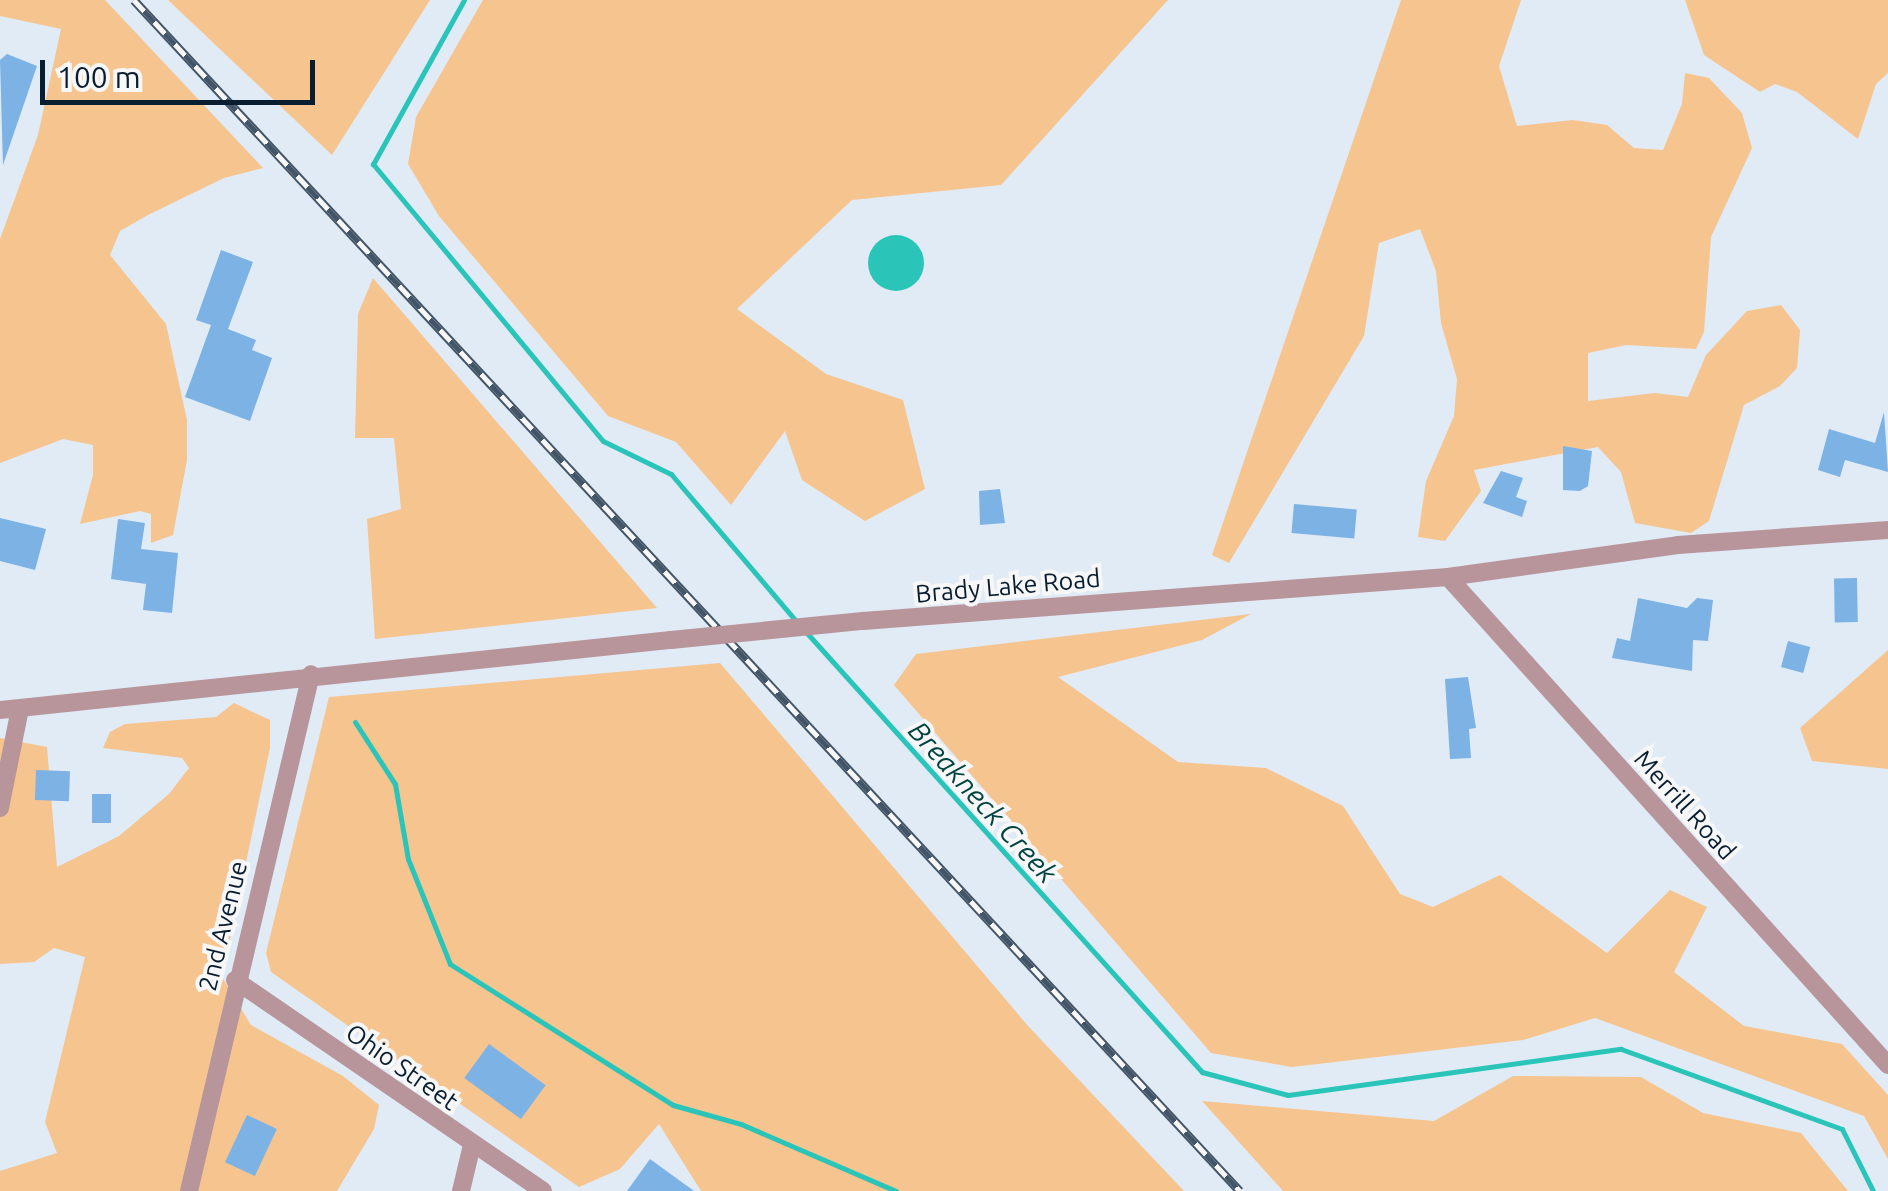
<!DOCTYPE html>
<style>
body{margin:0}
#map{position:relative;width:1888px;height:1191px;overflow:hidden;background:#e0ebf6;font-family:Ubuntu,sans-serif}
div>[style]{position:absolute}
[style*='--x']{left:calc(var(--x)*1px);top:calc(var(--y)*1px);width:calc(var(--w)*1px);rotate:calc(var(--a)*1deg)}
.green>*{inset:0;background:#f6c48f}
.water>*{inset:0;background:#2ac4b9}
.round{border-radius:50%}
.stream>*{height:5px;margin:-2.5px;padding:0 2.5px;transform-origin:2.5px;border-radius:2.5px;background:#2ac4b9}
.building>*{inset:0;background:#7cb2e4;transform-origin:0 0}
.minor>*{height:18px;margin:-9px;padding:0 9px;transform-origin:9px;border-radius:9px;background:#b7959b}
.rail>*{height:9px;margin-top:-4.5px;transform-origin:0;background:repeating-linear-gradient(90deg,#f7f7f7 0 15px,#435566 0 30px);box-sizing:border-box;border-block:2px solid #435566}
.minor-bridge>*{height:18px;margin:-9px;padding:0 9px;transform-origin:9px;border-radius:9px;background:#b7959b}
span{translate:-50% -50%;white-space:nowrap;text-align:center;line-height:1.15;-webkit-text-stroke:8px #f7f7f7;paint-order:stroke}
.street-label{font-size:25px;color:#081d30}
.water-label{font-size:28px;color:#004440;font-style:italic}
.scale{position:absolute;left:40px;top:60px;width:275px;height:45px;box-sizing:border-box;border:5px solid #081d30;border-top:0;padding-left:12px;font-size:30px;line-height:35px;white-space:nowrap;color:#081d30;-webkit-text-stroke:8px #f7f7f7;paint-order:stroke}
</style>
<div id="map">
<div class="green">
<div style="clip-path:polygon(0 0,105px 0,263px 168px,224px 178px,148px 215px,120px 231px,110px 255px,166px 324px,187px 420px,187px 460px,173px 535px,151px 543px,151px 514px,140px 511px,80px 524px,93px 475px,93px 445px,63px 439px,0 463px,0 239px,38px 135px,61px 29px,0 16px)"></div>
<div style="clip-path:polygon(168px 0,430px 0,332px 155px)"></div>
<div style="clip-path:polygon(483px 0,1168px 0,1001px 185px,852px 200px,737px 309px,826px 374px,903px 400px,925px 489px,865px 521px,802px 480px,785px 431px,731px 505px,676px 442px,608px 416px,439px 216px,408px 164px,416px 117px)"></div>
<div style="clip-path:polygon(1401px 0,1521px 0,1499px 66px,1517px 126px,1573px 120px,1607px 125px,1634px 148px,1663px 150px,1682px 104px,1685px 73px,1709px 78px,1742px 113px,1752px 148px,1711px 237px,1704px 332px,1696px 349px,1626px 345px,1588px 353px,1588px 401px,1654px 393px,1688px 397px,1706px 355px,1747px 311px,1781px 305px,1800px 330px,1797px 368px,1780px 386px,1744px 405px,1709px 521px,1691px 533px,1635px 523px,1621px 472px,1598px 447px,1474px 470px,1481px 491px,1445px 541px,1418px 537px,1426px 481px,1454px 416px,1457px 379px,1441px 323px,1436px 271px,1420px 229px,1379px 243px,1364px 336px,1229px 563px,1212px 555px)"></div>
<div style="clip-path:polygon(1685px 0,1888px 0,1888px 73px,1876px 84px,1858px 139px,1797px 92px,1775px 84px,1760px 92px,1704px 55px)"></div>
<div style="clip-path:polygon(373px 278px,657px 608px,375px 639px,367px 519px,401px 509px,394px 438px,355px 438px,358px 314px)"></div>
<div style="clip-path:polygon(1251px 614px,1202px 640px,1058px 677px,1178px 762px,1266px 768px,1343px 806px,1400px 894px,1433px 907px,1500px 875px,1607px 953px,1670px 890px,1707px 907px,1674px 972px,1744px 1026px,1842px 1044px,1888px 1095px,1888px 1159px,1864px 1116px,1595px 1018px,1523px 1040px,1292px 1067px,1211px 1053px,894px 685px,916px 654px)"></div>
<div style="clip-path:polygon(1888px 650px,1888px 769px,1812px 761px,1800px 728px)"></div>
<div style="clip-path:polygon(720px 663px,1029px 1027px,1184px 1191px,701px 1191px,659px 1124px,620px 1169px,579px 1187px,271px 972px,266px 953px,329px 697px)"></div>
<div style="clip-path:polygon(234px 703px,270px 720px,270px 748px,222px 977px,251px 1025px,343px 1076px,379px 1105px,374px 1129px,337px 1191px,0 1191px,0 1171px,57px 1153px,45px 1122px,85px 957px,54px 948px,34px 962px,0 964px,0 738px,47px 747px,57px 867px,119px 836px,169px 794px,189px 768px,182px 758px,103px 748px,110px 732px,125px 724px,216px 717px)"></div>
<div style="clip-path:polygon(1513px 1076px,1641px 1077px,1703px 1113px,1801px 1133px,1848px 1191px,1283px 1191px,1202px 1101px,1434px 1121px)"></div>
</div>
<div class="water">
<div class="round" style="left:868px;top:235px;width:56px;height:56px"></div>
</div>
<div class="stream">
<div style="--x:464;--y:0;--w:188;--a:119"></div>
<div style="--x:373;--y:164;--w:360;--a:50.3"></div>
<div style="--x:603;--y:441;--w:76;--a:25.9"></div>
<div style="--x:671;--y:474;--w:196;--a:49.6"></div>
<div style="--x:806;--y:632;--w:592;--a:48.01"></div>
<div style="--x:1202;--y:1072;--w:89;--a:15"></div>
<div style="--x:1288;--y:1095;--w:336;--a:-7.9"></div>
<div style="--x:1621;--y:1049;--w:235;--a:19.9"></div>
<div style="--x:1842;--y:1129;--w:69;--a:63.4"></div>
<div style="--x:355;--y:722;--w:74;--a:57.2"></div>
<div style="--x:395;--y:784;--w:76;--a:80.2"></div>
<div style="--x:408;--y:859;--w:113;--a:68.2"></div>
<div style="--x:450;--y:964;--w:264;--a:32.3"></div>
<div style="--x:673;--y:1105;--w:71;--a:15.6"></div>
<div style="--x:741;--y:1124;--w:169;--a:23.4"></div>
</div>
<div class="building">
<div style="clip-path:polygon(7px 54px,37px 66px,3px 165px,0 60px)"></div>
<div style="clip-path:polygon(221px 250px,253px 262px,228px 329px,256px 340px,252px 350px,272px 358px,250px 421px,185px 397px,211px 325px,196px 320px)"></div>
<div style="clip-path:polygon(1884px 412px,1888px 472px,1845px 460px,1840px 477px,1818px 470px,1829px 429px,1875px 443px)"></div>
<div style="clip-path:polygon(1563px 446px,1592px 451px,1588px 486px,1580px 491px,1563px 490px)"></div>
<div style="clip-path:polygon(1501px 471px,1523px 478px,1516px 497px,1527px 501px,1522px 517px,1483px 503px)"></div>
<div style="clip-path:polygon(1000px 489px,1005px 523px,980px 525px,979px 491px)"></div>
<div style="left:1294px;top:504px;width:63px;height:29px;rotate:5deg"></div>
<div style="clip-path:polygon(0 518px,46px 529px,35px 570px,0 561px)"></div>
<div style="clip-path:polygon(118px 519px,145px 523px,141px 549px,178px 553px,172px 613px,143px 610px,146px 584px,111px 579px)"></div>
<div style="left:1857px;top:578px;width:44px;height:23px;rotate:89deg"></div>
<div style="clip-path:polygon(1638px 598px,1687px 608px,1697px 598px,1713px 600px,1708px 641px,1693px 640px,1692px 671px,1612px 658px,1617px 638px,1630px 641px)"></div>
<div style="left:1788px;top:641px;width:23px;height:27px;rotate:15deg"></div>
<div style="clip-path:polygon(1468px 677px,1476px 728px,1469px 729px,1471px 758px,1450px 759px,1445px 679px)"></div>
<div style="left:36px;top:770px;width:34px;height:30px;rotate:2deg"></div>
<div style="left:92px;top:794px;width:19px;height:29px"></div>
<div style="left:489px;top:1044px;width:70px;height:42px;rotate:36deg"></div>
<div style="left:247px;top:1115px;width:33px;height:52px;rotate:25deg"></div>
<div style="clip-path:polygon(650px 1159px,694px 1191px,627px 1191px)"></div>
</div>
<div class="minor">
<div style="--x:1448;--y:577;--w:657;--a:47.96"></div>
<div style="--x:863;--y:621;--w:587;--a:-4.3"></div>
<div style="--x:1448;--y:577;--w:232;--a:-7.9"></div>
<div style="--x:1678;--y:545;--w:211;--a:-4.1"></div>
<div style="--x:0;--y:710;--w:675;--a:-5.96"></div>
<div style="--x:0;--y:808;--w:101;--a:-78.6"></div>
<div style="--x:235;--y:980;--w:373;--a:34.4"></div>
<div style="--x:189;--y:1191;--w:531;--a:-76.72"></div>
<div style="--x:461;--y:1191;--w:47;--a:-76.6"></div>
</div>
<div class="rail">
<div style="--x:134;--y:0;--w:1625;--a:47.12"></div>
</div>
<div class="minor-bridge">
<div style="--x:671;--y:640;--w:193;--a:-5.7"></div>
</div>
<div class="street-label">
<span style="left:1008px;top:586px;rotate:-5deg">Brady Lake Road</span>
<span style="left:1685px;top:805px;rotate:48deg">Merrill Road</span>
<span style="left:223px;top:926px;rotate:-76deg">2nd Avenue</span>
<span style="left:402px;top:1067px;rotate:35deg">Ohio Street</span>
</div>
<div class="water-label">
<span style="left:983px;top:802px;rotate:48deg">Breakneck Creek</span>
</div>
<div class="scale">100 m</div>
</div>
